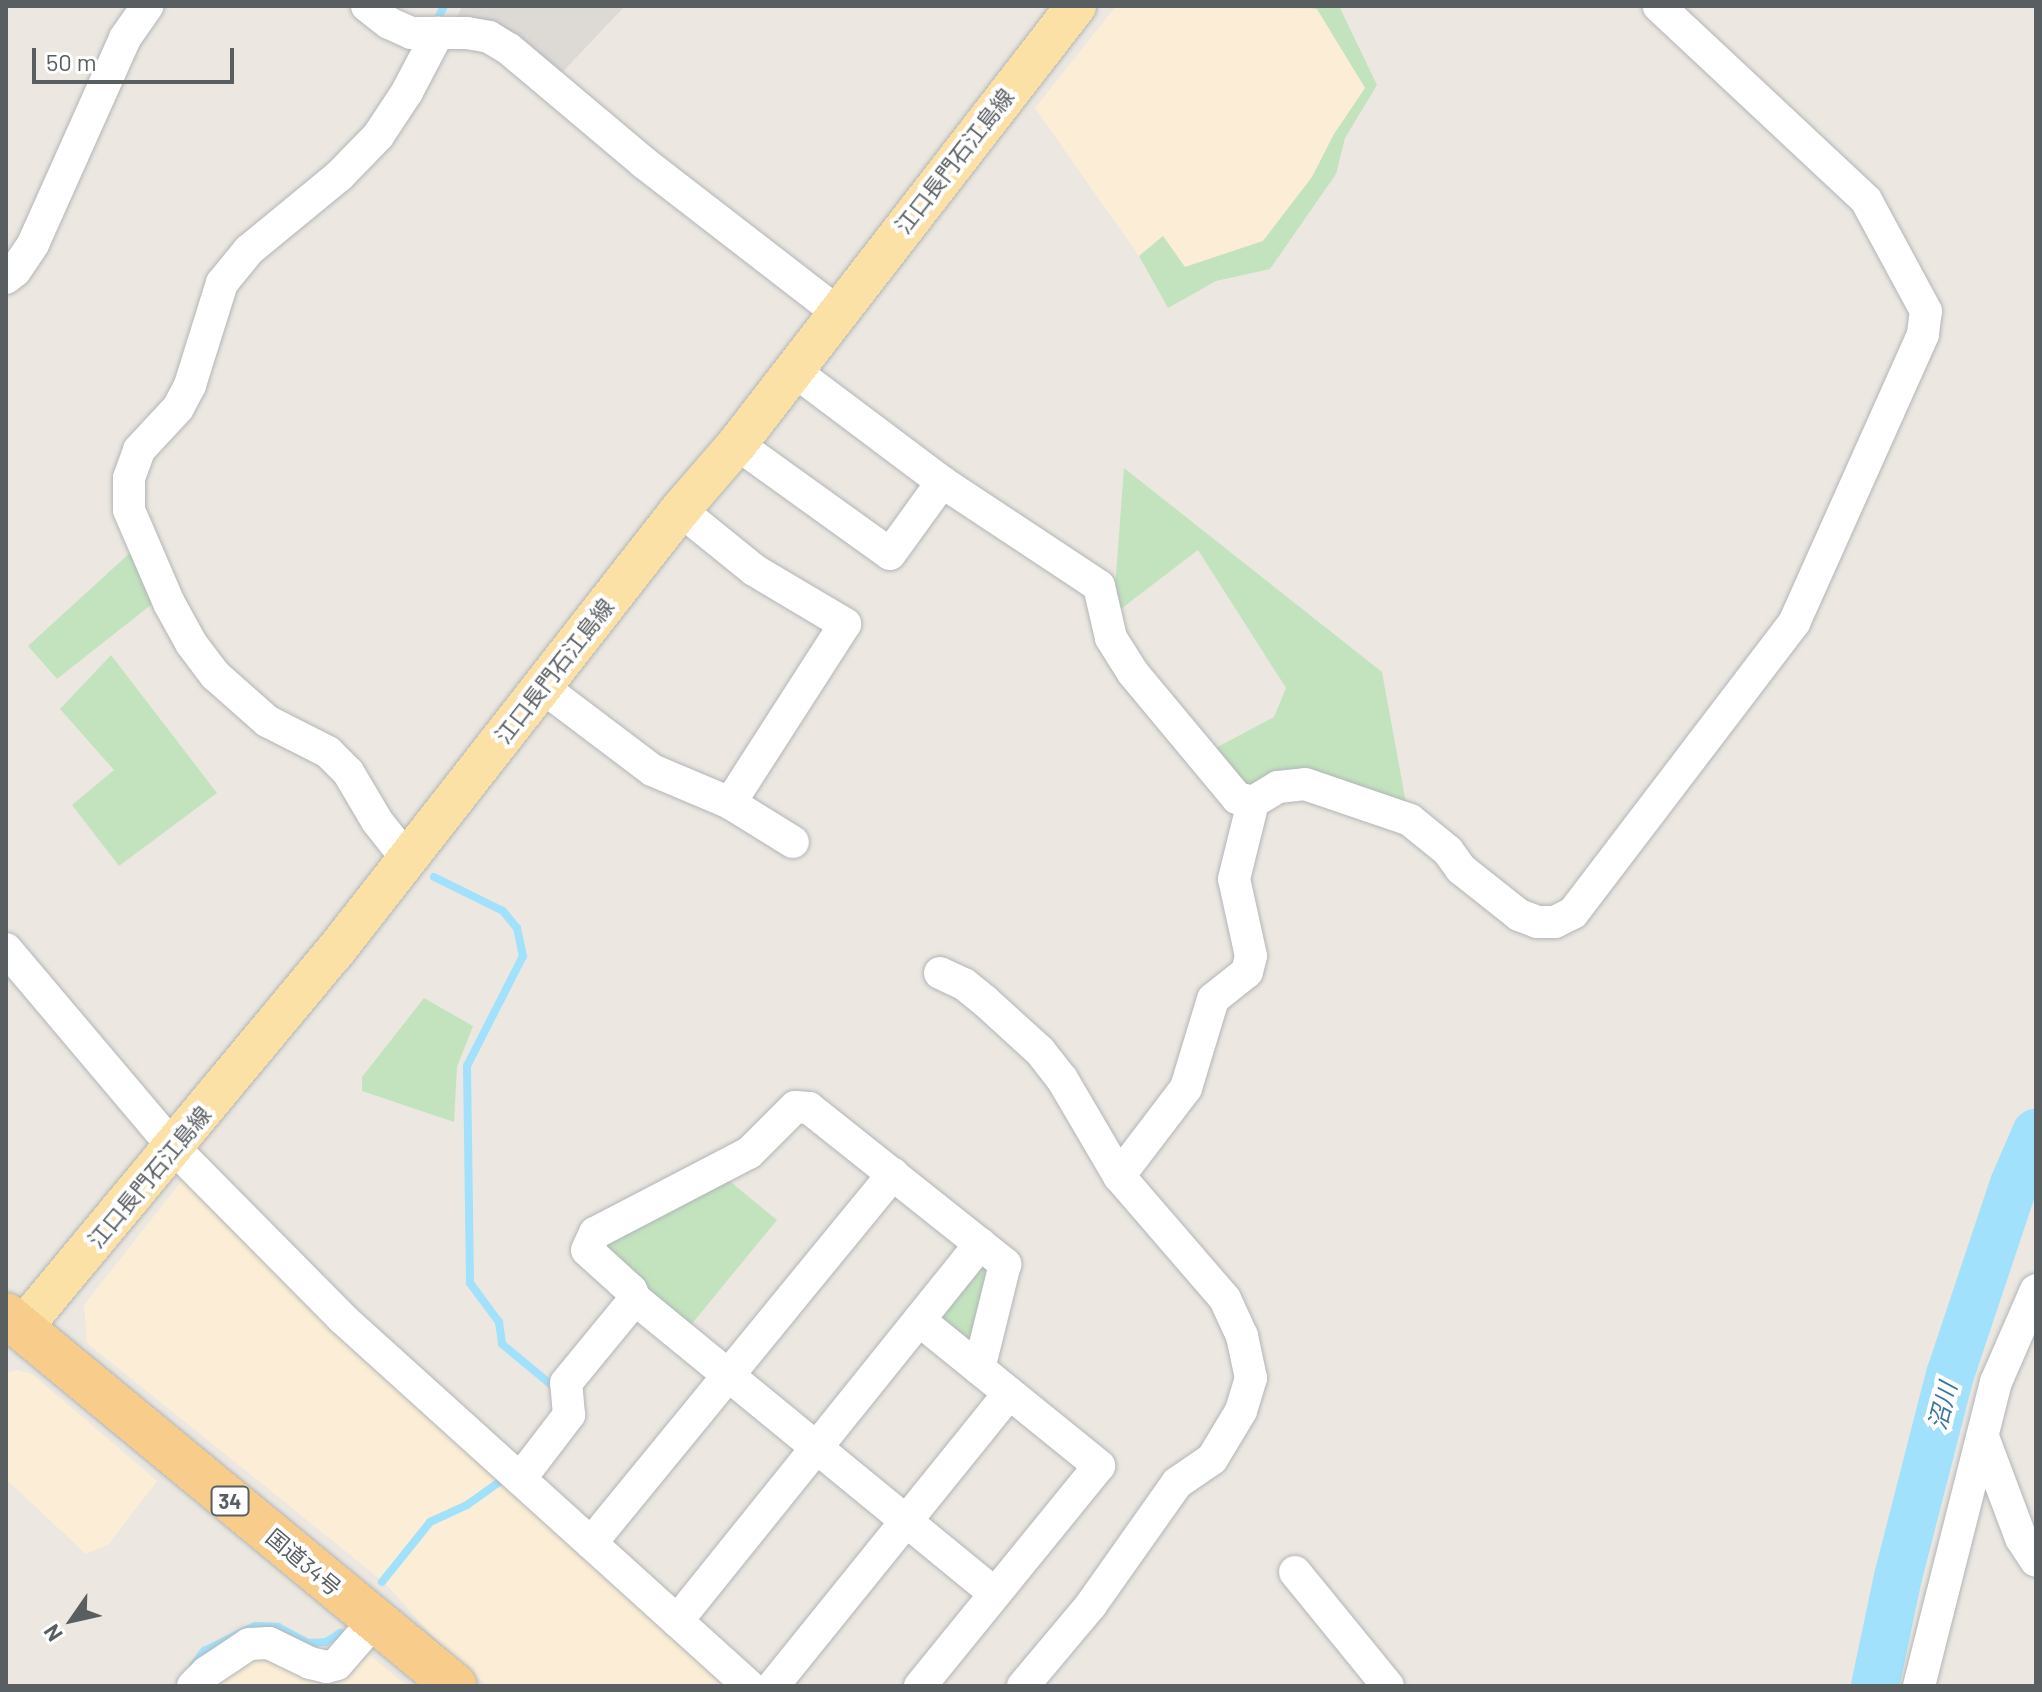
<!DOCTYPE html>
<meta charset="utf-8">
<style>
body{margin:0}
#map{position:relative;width:2042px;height:1692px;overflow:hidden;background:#ece8e1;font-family:Barlow,"Noto Sans JP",sans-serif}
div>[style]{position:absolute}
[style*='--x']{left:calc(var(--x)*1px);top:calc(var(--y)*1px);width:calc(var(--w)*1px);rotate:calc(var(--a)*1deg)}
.commercial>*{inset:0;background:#fceed6}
.industrial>*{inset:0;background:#dddad5}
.green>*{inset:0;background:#c3e3be}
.stream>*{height:8px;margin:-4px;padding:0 4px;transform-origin:4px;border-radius:4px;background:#a2e1fb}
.river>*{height:48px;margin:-24px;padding:0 24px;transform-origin:24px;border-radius:24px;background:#a2e1fb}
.roads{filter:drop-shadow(0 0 2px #b2b5b8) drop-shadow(0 0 2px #b2b5b8)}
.minor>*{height:32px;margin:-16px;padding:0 16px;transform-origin:16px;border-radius:16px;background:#fff}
.major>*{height:40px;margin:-20px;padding:0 20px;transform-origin:20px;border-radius:20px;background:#fbe1a6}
.highway>*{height:44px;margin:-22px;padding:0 22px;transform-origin:22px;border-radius:22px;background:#f8cd8c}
span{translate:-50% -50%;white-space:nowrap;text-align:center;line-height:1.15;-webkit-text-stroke:8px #fff;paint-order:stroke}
.shield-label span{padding:2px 6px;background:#fff;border:2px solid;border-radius:6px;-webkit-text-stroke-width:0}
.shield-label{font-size:20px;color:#595e61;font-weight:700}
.street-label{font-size:22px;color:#595e61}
.water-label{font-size:24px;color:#3b779b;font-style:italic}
.frame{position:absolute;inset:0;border:8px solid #595e61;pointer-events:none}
.north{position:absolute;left:32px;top:1580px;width:80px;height:80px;-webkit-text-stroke:6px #fff;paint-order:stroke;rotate:236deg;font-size:22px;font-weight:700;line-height:32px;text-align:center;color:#595e61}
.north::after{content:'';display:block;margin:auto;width:28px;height:36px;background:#595e61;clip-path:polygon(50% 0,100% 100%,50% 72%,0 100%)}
.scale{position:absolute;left:32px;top:48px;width:202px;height:36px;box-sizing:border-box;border:4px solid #595e61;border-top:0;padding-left:10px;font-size:24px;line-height:28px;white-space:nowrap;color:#595e61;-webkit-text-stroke:6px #fff;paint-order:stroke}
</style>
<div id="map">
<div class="commercial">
<div style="clip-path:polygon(1116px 6px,1317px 9px,1366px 88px,1334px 134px,1312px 177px,1263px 241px,1185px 267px,1163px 236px,1139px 256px,1035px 108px)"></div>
<div style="clip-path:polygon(187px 1174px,732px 1686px,488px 1686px,445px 1650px,385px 1583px,87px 1343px,84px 1305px)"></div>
<div style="clip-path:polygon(17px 1370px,32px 1374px,157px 1481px,108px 1545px,86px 1554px,6px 1479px,6px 1373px)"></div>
<div style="clip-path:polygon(369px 1655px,407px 1686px,217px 1686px,232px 1670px,252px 1658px,269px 1657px,326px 1684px,346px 1678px)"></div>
</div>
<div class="industrial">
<div style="clip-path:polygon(462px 6px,625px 6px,554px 81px,454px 24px)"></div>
</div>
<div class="green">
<div style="clip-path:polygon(1301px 6px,1339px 6px,1377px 85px,1345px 138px,1336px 174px,1270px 269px,1216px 281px,1168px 308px,1139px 256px,1163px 236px,1185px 267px,1263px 241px,1312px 177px,1334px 134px,1365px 88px,1317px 9px)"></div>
<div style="clip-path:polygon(1124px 468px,1382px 672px,1406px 803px,1245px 789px,1210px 751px,1274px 717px,1286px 688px,1198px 550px,1113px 615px)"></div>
<div style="clip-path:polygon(132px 551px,156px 601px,57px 679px,28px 646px)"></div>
<div style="clip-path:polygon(111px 655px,217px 793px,119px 866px,72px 805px,114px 770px,60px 709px)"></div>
<div style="clip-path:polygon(424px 998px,473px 1026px,457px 1067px,454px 1122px,362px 1091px,362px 1077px)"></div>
<div style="clip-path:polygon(722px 1175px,777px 1220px,686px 1331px,607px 1258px,606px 1241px)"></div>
<div style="clip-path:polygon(978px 1259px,995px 1270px,977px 1344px,966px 1347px,937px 1314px)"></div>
</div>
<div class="stream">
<div style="--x:439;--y:16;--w:11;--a:-63"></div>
<div style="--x:434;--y:877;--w:77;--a:26.2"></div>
<div style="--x:503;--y:911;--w:22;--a:51"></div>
<div style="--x:517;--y:928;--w:29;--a:78"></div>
<div style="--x:523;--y:956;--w:123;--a:117"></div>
<div style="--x:467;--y:1066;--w:217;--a:89.2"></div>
<div style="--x:470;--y:1283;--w:49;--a:53.4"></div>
<div style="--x:499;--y:1322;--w:22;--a:82"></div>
<div style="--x:502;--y:1344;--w:67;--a:39.6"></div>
<div style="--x:554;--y:1387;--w:5;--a:79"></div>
<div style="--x:382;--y:1582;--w:77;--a:-51.3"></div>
<div style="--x:430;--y:1522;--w:41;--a:-24.7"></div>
<div style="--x:467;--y:1505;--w:43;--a:-35.5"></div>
<div style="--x:193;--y:1666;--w:19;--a:-54"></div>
<div style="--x:204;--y:1651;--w:57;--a:-26.1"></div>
<div style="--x:255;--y:1626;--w:23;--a:2"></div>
<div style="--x:278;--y:1627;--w:34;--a:28"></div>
<div style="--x:308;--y:1643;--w:18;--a:-3"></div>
<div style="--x:326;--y:1642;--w:17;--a:-33"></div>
</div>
<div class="river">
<div style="--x:1875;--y:1686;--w:111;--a:-78.1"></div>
<div style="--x:1898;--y:1577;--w:209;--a:-75.6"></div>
<div style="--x:1950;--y:1375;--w:201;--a:-71.5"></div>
<div style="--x:2014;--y:1184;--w:56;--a:-66.7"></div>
</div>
<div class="roads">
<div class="minor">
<div style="--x:367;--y:6;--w:28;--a:38"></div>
<div style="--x:389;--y:23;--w:24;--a:24"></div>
<div style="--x:411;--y:33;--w:56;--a:0"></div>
<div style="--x:467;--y:33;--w:22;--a:10"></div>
<div style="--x:489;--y:37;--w:23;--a:31"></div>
<div style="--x:509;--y:49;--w:175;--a:40.1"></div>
<div style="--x:643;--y:162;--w:244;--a:37.7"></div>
<div style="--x:6;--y:278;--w:11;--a:-38"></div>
<div style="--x:15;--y:271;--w:32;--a:-56"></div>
<div style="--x:33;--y:244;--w:226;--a:-65.9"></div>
<div style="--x:125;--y:38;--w:39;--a:-55"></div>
<div style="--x:793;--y:370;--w:186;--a:36.9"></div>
<div style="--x:942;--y:482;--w:188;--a:33.5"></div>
<div style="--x:1099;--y:586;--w:53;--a:77"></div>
<div style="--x:1111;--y:638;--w:41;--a:57.8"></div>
<div style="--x:1133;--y:673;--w:163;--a:50.2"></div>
<div style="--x:1237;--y:798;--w:16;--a:14"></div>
<div style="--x:1253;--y:802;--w:29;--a:-31"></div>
<div style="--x:1278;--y:787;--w:27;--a:-6"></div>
<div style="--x:1305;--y:784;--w:111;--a:18.9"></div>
<div style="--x:1410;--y:820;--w:49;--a:39.2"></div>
<div style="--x:1448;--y:851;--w:22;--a:54"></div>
<div style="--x:1461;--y:869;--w:74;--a:38.4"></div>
<div style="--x:1519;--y:915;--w:19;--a:21"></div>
<div style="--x:1537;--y:922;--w:18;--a:0"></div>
<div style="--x:1555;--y:922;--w:20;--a:-27"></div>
<div style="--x:1573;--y:913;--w:365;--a:-52.7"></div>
<div style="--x:1794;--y:623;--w:316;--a:-65.9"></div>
<div style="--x:1923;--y:334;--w:23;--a:-83"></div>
<div style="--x:1926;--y:311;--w:126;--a:-118.4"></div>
<div style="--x:1866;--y:200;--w:284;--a:-136.9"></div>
<div style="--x:737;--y:444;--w:188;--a:35.7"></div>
<div style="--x:890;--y:554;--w:89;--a:-54.2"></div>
<div style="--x:680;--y:510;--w:95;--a:39"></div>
<div style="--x:754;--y:570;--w:106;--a:30.7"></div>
<div style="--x:845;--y:624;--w:213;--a:122.7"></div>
<div style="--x:541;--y:686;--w:139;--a:37.1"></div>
<div style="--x:652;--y:770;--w:85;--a:22.9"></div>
<div style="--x:730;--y:803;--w:74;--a:31.8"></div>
<div style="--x:407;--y:859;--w:48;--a:-128.3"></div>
<div style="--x:377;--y:821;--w:57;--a:-120.6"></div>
<div style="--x:348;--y:772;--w:28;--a:-135"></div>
<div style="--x:328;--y:752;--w:68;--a:-153.1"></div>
<div style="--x:267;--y:721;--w:69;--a:-138.5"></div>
<div style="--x:215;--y:675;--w:40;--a:-127"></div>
<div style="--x:191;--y:643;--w:46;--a:-118.8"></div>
<div style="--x:169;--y:603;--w:101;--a:-113.3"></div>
<div style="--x:129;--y:510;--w:32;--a:-90"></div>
<div style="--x:129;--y:478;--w:30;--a:-70"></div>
<div style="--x:139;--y:450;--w:57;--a:-47.1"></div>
<div style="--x:178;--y:408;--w:26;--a:-62"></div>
<div style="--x:190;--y:385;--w:107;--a:-72.6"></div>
<div style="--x:222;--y:283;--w:43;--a:-50.7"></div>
<div style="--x:249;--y:250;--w:117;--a:-39.4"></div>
<div style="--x:339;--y:176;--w:56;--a:-45.7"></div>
<div style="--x:378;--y:136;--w:53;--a:-56.6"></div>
<div style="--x:407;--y:92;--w:67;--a:-62.3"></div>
<div style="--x:6;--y:949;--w:260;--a:49.8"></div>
<div style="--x:174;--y:1148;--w:239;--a:45.3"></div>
<div style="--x:342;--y:1318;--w:549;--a:42.12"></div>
<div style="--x:940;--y:973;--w:26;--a:25"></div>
<div style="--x:964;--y:984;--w:27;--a:39"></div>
<div style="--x:985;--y:1001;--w:74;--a:42.3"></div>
<div style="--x:1040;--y:1051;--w:36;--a:52"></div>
<div style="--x:1062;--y:1079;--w:113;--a:59.6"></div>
<div style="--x:1119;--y:1176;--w:162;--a:49.2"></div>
<div style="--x:1225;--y:1299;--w:41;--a:65.3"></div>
<div style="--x:1242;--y:1336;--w:43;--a:77.9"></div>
<div style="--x:1251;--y:1378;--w:34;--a:107"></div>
<div style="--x:1241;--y:1411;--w:56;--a:121.1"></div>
<div style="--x:1212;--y:1459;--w:42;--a:145.6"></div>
<div style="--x:1177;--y:1483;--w:149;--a:125.2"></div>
<div style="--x:1091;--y:1605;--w:106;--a:130"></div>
<div style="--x:1119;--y:1176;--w:111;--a:-52.7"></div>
<div style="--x:1186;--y:1088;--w:93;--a:-73.1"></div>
<div style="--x:1213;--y:999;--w:43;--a:-38.5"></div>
<div style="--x:1247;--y:972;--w:16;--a:-76"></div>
<div style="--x:1251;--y:956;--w:79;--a:-102.4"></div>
<div style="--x:1234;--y:879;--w:79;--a:-76.1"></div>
<div style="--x:635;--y:1299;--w:10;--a:-114"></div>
<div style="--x:631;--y:1290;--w:59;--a:-137.7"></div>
<div style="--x:587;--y:1250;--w:19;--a:-65"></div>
<div style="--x:595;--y:1233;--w:174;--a:-27.5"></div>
<div style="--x:749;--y:1153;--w:65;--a:-45"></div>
<div style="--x:795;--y:1107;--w:14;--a:4"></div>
<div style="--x:809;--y:1108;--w:251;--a:38.5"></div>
<div style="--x:1005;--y:1264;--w:108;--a:103.9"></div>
<div style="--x:919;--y:1320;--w:232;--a:39"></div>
<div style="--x:1099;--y:1466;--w:284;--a:129.1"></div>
<div style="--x:1983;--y:1437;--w:108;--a:69.4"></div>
<div style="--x:2021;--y:1538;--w:27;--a:57"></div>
<div style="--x:520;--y:1479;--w:81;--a:-52.6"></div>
<div style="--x:569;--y:1415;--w:32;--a:-95"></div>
<div style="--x:566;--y:1383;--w:109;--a:-50.6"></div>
<div style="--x:635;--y:1299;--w:465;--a:39.3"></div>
<div style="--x:591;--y:1543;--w:477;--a:-50.7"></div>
<div style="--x:1295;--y:1572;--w:147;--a:50.8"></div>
<div style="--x:677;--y:1621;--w:484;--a:-51.2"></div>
<div style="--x:193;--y:1686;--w:20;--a:-45"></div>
<div style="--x:207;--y:1672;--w:50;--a:-33.7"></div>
<div style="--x:249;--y:1644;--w:20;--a:-3"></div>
<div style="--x:269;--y:1643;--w:46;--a:26"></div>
<div style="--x:310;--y:1663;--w:17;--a:13"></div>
<div style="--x:327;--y:1667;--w:10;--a:-17"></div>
<div style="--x:337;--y:1664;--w:58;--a:-49.2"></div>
<div style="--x:773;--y:1686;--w:376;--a:-51.1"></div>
<div style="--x:1919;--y:1686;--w:314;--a:-75.8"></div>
<div style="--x:1996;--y:1382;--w:100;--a:-66.5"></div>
</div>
<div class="major">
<div style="--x:22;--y:1328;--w:486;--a:-50.3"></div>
<div style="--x:333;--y:954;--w:564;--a:-51.99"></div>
<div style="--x:680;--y:510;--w:87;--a:-49.2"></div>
<div style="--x:737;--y:444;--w:554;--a:-52.26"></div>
</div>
<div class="highway">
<div style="--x:6;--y:1315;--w:582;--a:39.57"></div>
</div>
</div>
<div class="shield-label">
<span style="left:230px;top:1501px">34</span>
</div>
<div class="street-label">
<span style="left:954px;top:161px;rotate:-52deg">江口長門石江島線</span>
<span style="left:554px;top:671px;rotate:-52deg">江口長門石江島線</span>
<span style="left:149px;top:1177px;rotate:-50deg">江口長門石江島線</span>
<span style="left:304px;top:1562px;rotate:40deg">国道34号</span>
</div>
<div class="water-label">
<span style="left:1942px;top:1406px;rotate:-76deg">沼川</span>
</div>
<div class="frame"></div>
<div class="north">N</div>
<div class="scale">50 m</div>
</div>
